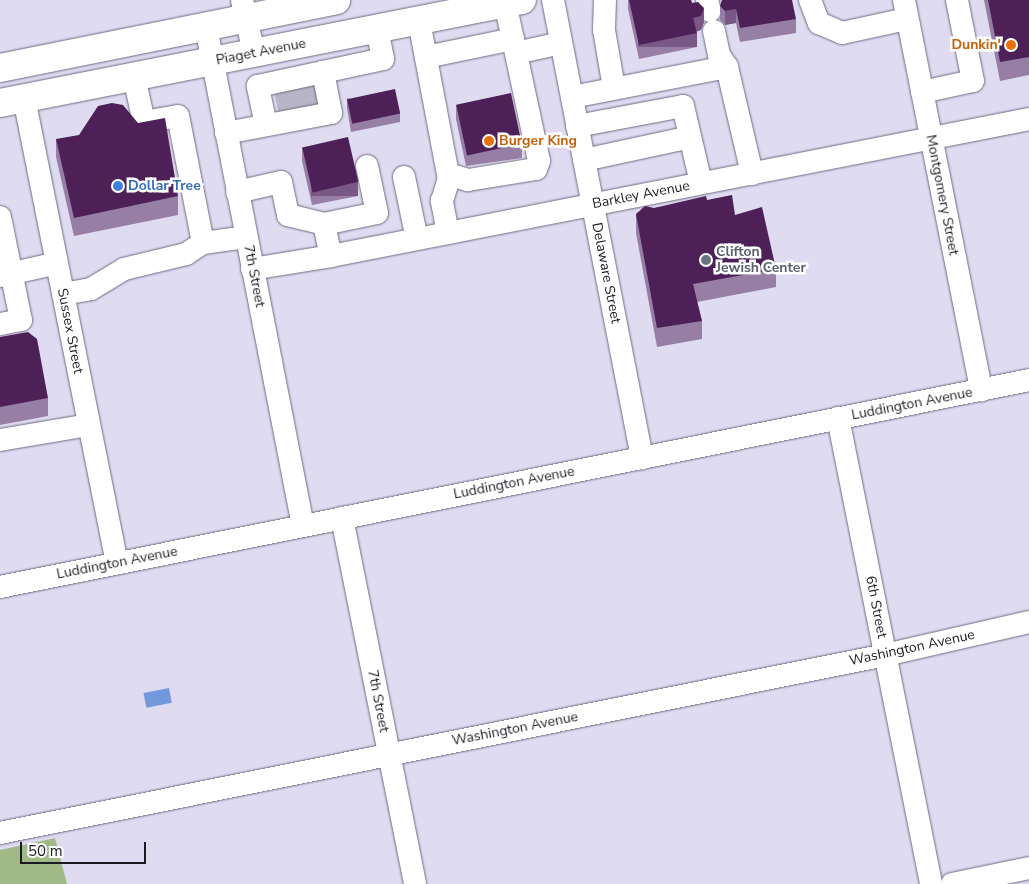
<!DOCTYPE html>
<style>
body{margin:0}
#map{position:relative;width:1029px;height:884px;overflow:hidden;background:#dfdcf2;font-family:"Nunito Sans",sans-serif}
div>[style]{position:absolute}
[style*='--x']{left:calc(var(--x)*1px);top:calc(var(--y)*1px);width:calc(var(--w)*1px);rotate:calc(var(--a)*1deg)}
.green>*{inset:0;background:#a1b987}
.water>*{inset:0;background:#7299db;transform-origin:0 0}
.minor-tunnel>*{height:22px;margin-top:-11px;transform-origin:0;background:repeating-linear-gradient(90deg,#b8b5c8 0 22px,transparent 0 33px)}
.roads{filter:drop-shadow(0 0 1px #6f6c80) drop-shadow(0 0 1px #6f6c80)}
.minor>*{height:22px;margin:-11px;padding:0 11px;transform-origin:11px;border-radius:11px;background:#fff}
.highway>*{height:28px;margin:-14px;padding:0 14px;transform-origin:14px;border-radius:14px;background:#fff}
.wall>*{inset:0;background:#967ea5}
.shaded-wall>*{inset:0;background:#795886;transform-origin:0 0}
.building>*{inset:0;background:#4d2058;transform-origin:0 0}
.dots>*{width:14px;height:14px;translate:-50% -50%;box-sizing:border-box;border:2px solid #fff;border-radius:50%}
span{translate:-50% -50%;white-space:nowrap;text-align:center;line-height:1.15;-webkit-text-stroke:5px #fff;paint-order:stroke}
.food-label{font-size:14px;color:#c56008;font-weight:700}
.right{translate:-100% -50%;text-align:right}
.left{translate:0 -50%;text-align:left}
.street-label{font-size:14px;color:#1c1b22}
.shop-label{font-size:14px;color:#366cbe;font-weight:700}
.worship-label{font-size:14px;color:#5b616d;font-weight:700}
.scale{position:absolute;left:20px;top:842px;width:126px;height:22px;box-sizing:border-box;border:2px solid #1c1b22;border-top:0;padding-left:6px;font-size:15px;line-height:18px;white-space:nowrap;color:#1c1b22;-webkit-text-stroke:4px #fff;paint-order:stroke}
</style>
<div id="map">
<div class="green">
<div style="clip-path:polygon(55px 838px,67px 884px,0 884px,0 850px)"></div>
</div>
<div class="water">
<div style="left:169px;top:688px;width:15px;height:26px;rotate:79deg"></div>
</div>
<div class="minor-tunnel">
<div style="--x:303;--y:87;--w:24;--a:75"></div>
<div style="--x:285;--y:90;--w:25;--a:78"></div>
</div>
<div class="roads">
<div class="minor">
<div style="--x:242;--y:0;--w:54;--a:77.2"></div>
<div style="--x:553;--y:0;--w:467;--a:79"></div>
<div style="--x:605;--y:0;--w:30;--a:92"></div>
<div style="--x:604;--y:30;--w:59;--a:80.2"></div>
<div style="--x:707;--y:0;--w:11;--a:75"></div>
<div style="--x:810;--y:0;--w:25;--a:69"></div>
<div style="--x:819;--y:23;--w:25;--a:23"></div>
<div style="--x:842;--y:33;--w:66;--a:-12.2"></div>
<div style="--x:904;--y:0;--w:398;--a:78.8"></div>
<div style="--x:419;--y:21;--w:156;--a:79.3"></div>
<div style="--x:448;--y:174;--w:21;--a:17"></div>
<div style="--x:468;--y:180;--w:69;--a:-9.2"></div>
<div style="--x:536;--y:169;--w:9;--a:-69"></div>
<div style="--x:539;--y:161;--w:162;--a:-102.1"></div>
<div style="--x:206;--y:27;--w:508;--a:79"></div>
<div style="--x:714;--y:31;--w:25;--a:78"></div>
<div style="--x:719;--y:55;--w:14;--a:56"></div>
<div style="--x:727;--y:67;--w:110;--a:76.8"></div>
<div style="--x:516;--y:53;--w:46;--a:-12.5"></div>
<div style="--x:426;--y:57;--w:89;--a:-11.7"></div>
<div style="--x:922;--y:92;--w:52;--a:-12.2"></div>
<div style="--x:973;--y:81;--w:83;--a:-101.2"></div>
<div style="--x:572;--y:97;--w:158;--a:-11"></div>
<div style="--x:24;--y:98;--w:474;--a:78.7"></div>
<div style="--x:266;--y:125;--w:40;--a:-102"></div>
<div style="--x:258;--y:86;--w:128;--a:-12.2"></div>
<div style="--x:383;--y:59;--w:31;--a:-101"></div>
<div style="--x:577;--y:126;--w:108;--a:-10.7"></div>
<div style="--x:683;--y:106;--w:79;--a:76.8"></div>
<div style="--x:226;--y:133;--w:107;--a:-10.8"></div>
<div style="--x:331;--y:113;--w:42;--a:-101"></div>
<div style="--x:584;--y:160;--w:108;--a:-12.2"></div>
<div style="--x:404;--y:177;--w:63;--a:78.2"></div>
<div style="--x:237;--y:192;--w:45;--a:-12.8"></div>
<div style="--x:281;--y:182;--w:34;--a:78"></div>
<div style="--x:288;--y:215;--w:37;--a:14"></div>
<div style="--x:324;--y:224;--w:33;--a:78"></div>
<div style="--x:0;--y:217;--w:105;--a:78.5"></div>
<div style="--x:21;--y:320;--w:21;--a:169"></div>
<div style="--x:324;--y:224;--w:54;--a:-11.7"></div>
<div style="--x:377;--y:213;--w:48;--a:-102"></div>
<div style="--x:448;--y:233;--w:33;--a:-101"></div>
<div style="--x:442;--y:201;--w:27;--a:-73"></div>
<div style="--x:203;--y:243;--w:43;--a:-7.9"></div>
<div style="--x:252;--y:269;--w:80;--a:-9.3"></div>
<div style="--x:331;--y:256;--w:711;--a:-11.1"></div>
<div style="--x:0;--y:276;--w:58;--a:-12.8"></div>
<div style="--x:63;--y:294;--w:28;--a:-10"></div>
<div style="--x:91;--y:289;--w:39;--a:-31"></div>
<div style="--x:124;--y:269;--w:64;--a:-13.6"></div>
<div style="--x:186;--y:254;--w:20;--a:-33"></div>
<div style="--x:203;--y:243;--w:129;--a:-101.1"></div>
<div style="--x:178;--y:116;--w:35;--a:170"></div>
<div style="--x:144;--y:122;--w:46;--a:-102.5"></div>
<div style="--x:838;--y:418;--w:475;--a:78.7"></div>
<div style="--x:0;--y:440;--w:90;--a:-9.6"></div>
<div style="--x:342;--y:518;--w:373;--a:78.7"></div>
<div style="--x:0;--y:587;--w:1050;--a:-11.37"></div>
<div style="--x:0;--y:833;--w:903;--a:-11.37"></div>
<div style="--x:885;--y:655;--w:148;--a:-12.9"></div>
<div style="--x:952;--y:884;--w:79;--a:-11.7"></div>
</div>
<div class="highway">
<div style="--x:0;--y:68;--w:343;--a:-11.4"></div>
<div style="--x:0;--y:103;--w:532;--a:-11.16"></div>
</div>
</div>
<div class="wall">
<div style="clip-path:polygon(628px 0,691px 0,692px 3px,704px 22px,701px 30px,696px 32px,697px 47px,639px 59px,628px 9px)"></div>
<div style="clip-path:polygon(984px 0,1029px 0,1029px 75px,1000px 81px)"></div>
<div style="clip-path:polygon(720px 6px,796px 19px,796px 33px,740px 42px,736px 23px,725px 25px,720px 20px)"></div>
<div style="clip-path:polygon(347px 98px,400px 113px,400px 122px,351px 132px,347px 108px)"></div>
<div style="clip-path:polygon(456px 105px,522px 144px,522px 158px,466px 166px,456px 119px)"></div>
<div style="clip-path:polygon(56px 139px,178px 196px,178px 215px,74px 236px,56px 157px)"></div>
<div style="clip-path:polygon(302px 147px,358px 196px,312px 205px,302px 161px)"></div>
<div style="clip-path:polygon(707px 200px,735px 215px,776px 269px,776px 287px,697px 302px,702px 321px,702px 339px,657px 347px,636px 233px,636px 214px,654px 208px)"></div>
<div style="clip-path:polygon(0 337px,48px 398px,48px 416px,0 425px)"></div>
</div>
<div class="shaded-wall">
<div style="clip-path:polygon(704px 8px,704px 22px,701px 30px,693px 32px,693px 18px)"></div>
<div style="clip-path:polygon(736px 9px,736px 23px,725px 25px,725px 11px)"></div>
<div style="left:697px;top:33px;width:14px;height:59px;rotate:90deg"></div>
<div style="left:358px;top:182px;width:14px;height:47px;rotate:90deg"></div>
</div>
<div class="building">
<div style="clip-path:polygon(629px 0,691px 0,692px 3px,698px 2px,704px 8px,701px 16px,693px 18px,697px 33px,639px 45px)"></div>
<div style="clip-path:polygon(722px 0,792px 0,796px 19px,740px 28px,736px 9px,725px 11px,720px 6px)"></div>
<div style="clip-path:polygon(988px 0,1029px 0,1029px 57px,1000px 62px)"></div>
<div style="left:395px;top:89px;width:25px;height:49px;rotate:78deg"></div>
<div style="left:511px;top:93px;width:52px;height:56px;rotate:78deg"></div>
<div style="clip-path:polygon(112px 103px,123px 105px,138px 123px,165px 118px,178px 196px,74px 218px,56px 139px,79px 135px,98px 106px)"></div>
<div style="left:348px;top:137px;width:46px;height:47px;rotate:77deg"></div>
<div style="clip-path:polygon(732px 195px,735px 215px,762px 207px,776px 269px,693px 284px,702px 321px,657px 328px,636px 214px,645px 206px,654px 208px,706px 196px,707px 200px)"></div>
<div style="clip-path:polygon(28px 332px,37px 339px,48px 398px,0 407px,0 337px)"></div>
</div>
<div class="dots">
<div style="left:1011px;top:45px;background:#e8710a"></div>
<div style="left:489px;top:141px;background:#e8710a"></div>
<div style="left:118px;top:186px;background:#3f7fe0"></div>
<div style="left:706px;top:260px;background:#6b7280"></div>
</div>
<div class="food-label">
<span class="right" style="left:1001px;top:45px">Dunkin'</span>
<span class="left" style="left:499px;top:141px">Burger King</span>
</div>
<div class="street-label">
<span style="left:261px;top:52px;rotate:-11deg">Piaget Avenue</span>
<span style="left:641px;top:195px;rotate:-11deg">Barkley Avenue</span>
<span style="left:942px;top:195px;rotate:79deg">Montgomery Street</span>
<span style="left:606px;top:273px;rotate:79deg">Delaware Street</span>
<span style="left:254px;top:276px;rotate:79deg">7th Street</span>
<span style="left:70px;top:331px;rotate:79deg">Sussex Street</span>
<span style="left:912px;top:404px;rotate:-11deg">Luddington Avenue</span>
<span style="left:514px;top:483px;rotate:-11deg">Luddington Avenue</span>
<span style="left:117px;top:563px;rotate:-11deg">Luddington Avenue</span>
<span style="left:876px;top:607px;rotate:79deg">6th Street</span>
<span style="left:912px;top:648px;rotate:-12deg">Washington Avenue</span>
<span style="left:378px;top:701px;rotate:79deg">7th Street</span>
<span style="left:515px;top:729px;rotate:-11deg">Washington Avenue</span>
</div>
<div class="shop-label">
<span class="left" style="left:128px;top:186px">Dollar Tree</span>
</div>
<div class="worship-label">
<span class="left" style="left:716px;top:260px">Clifton<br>Jewish Center</span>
</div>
<div class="scale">50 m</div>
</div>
